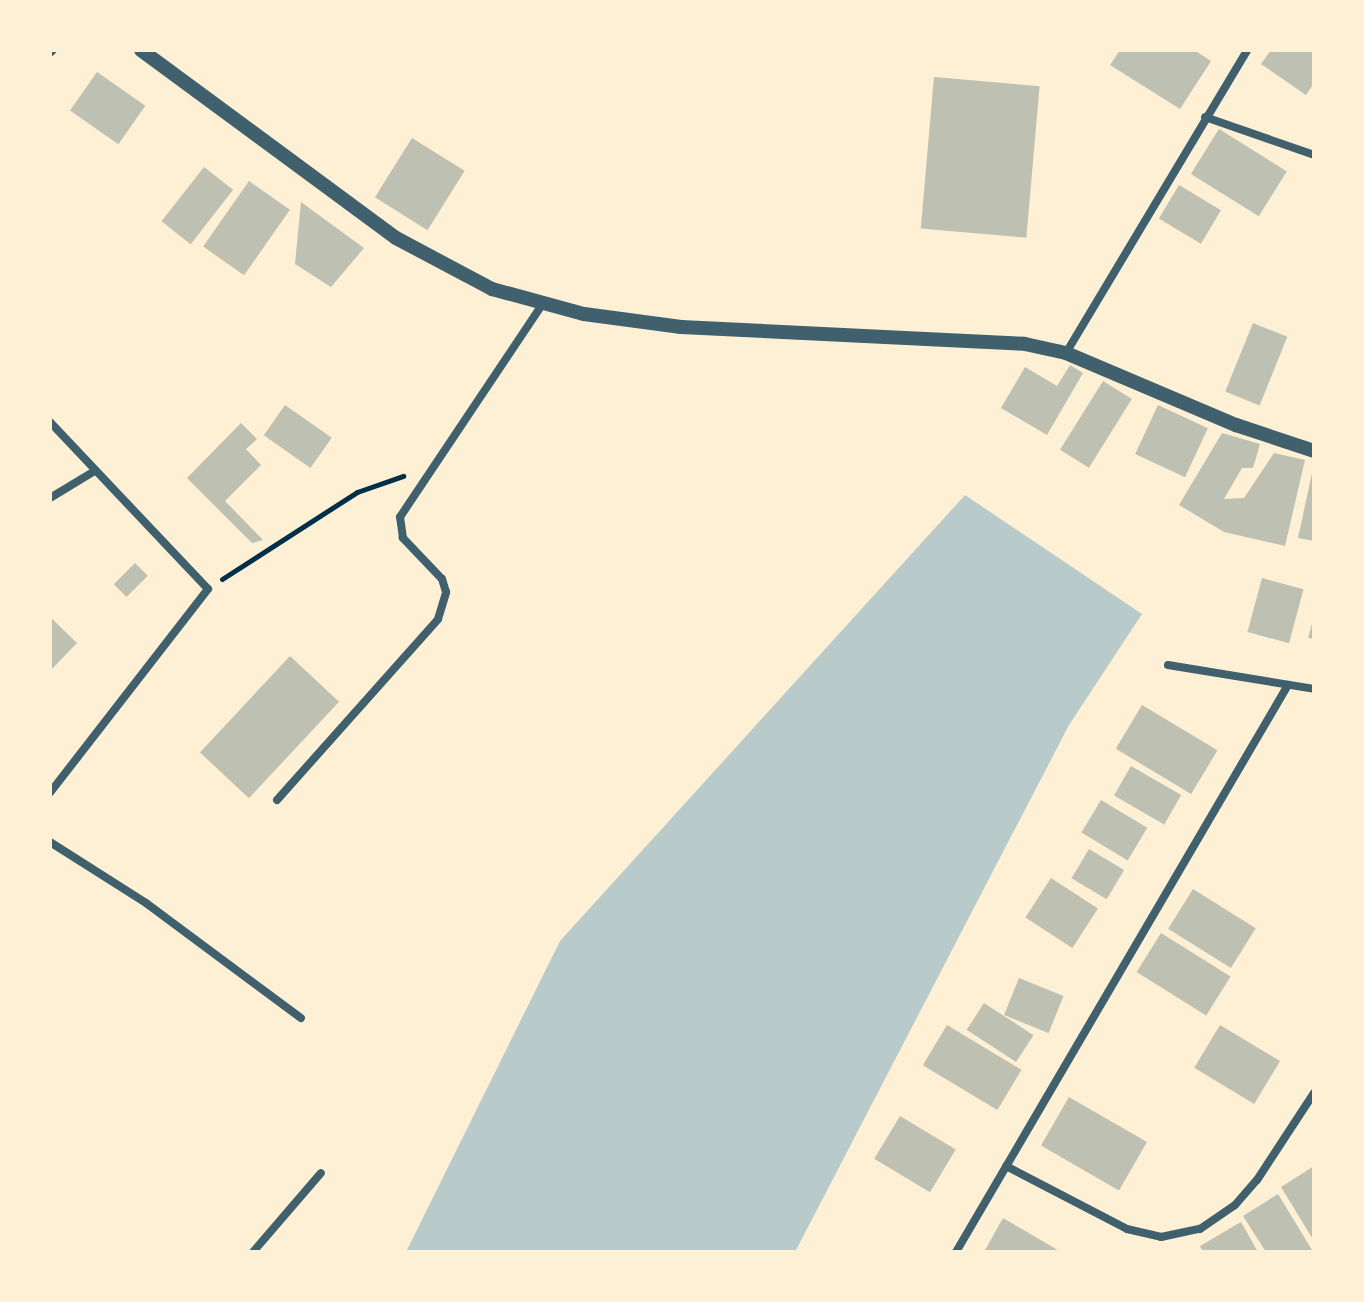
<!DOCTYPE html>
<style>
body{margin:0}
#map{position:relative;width:1364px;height:1302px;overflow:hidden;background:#fdf0d5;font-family:"PT Sans Narrow",sans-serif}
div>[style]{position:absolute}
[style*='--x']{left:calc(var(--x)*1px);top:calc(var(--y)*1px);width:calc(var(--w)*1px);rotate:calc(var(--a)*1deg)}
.green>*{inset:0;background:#b9caca}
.building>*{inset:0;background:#bec0b2;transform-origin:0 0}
.path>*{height:5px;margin:-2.5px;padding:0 2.5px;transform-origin:2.5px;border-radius:2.5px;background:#003049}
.minor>*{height:8px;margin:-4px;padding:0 4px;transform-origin:4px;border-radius:4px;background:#3f606c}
.tertiary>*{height:14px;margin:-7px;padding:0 7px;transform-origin:7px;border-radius:7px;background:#3f606c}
span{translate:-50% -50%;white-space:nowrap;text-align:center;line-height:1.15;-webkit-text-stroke:6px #fdf0d5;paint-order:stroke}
.frame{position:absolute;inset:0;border:52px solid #fdf0d5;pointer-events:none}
</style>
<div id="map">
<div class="green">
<div style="clip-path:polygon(965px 495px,1142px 614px,1069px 725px,795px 1252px,406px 1252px,560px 941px)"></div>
</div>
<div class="building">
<div style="clip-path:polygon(1120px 50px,1194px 50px,1211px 61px,1180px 109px,1110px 65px)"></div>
<div style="clip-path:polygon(1271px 50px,1314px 50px,1314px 83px,1306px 95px,1261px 64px)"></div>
<div style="left:97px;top:72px;width:59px;height:47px;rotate:35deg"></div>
<div style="left:934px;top:77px;width:106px;height:152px;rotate:5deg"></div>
<div style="left:1219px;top:129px;width:80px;height:53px;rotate:32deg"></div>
<div style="left:412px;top:138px;width:62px;height:70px;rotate:32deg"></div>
<div style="left:204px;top:167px;width:37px;height:69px;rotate:38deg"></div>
<div style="left:249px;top:181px;width:50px;height:80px;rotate:35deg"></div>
<div style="left:1179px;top:185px;width:49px;height:39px;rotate:31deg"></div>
<div style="clip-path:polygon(301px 202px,364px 248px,331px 287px,295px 264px)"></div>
<div style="left:1253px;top:323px;width:37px;height:74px;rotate:22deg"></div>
<div style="clip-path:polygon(1070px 365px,1083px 373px,1047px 435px,1001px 408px,1025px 367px,1057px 386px)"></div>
<div style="left:1103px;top:381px;width:34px;height:81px;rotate:32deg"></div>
<div style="left:285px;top:405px;width:57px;height:37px;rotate:35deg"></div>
<div style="left:1158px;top:405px;width:55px;height:54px;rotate:25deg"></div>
<div style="clip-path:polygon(241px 423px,257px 439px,246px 449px,261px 465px,225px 501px,263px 540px,252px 543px,187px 478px)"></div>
<div style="clip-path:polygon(1222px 433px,1260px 444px,1253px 468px,1242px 468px,1224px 499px,1244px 498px,1274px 453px,1305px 460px,1285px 546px,1224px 532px,1179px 505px)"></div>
<div style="clip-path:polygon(1314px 464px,1314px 541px,1298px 538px)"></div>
<div style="left:135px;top:563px;width:18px;height:30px;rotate:45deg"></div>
<div style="left:1262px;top:578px;width:43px;height:56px;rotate:15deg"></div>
<div style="clip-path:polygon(50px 617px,77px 643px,50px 671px)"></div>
<div style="clip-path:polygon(1313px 620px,1314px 621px,1314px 639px,1308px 638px)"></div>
<div style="left:290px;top:656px;width:67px;height:132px;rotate:43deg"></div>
<div style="left:1142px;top:705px;width:88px;height:51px;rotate:31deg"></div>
<div style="left:1131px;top:766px;width:58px;height:34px;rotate:30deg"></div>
<div style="left:1101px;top:800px;width:54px;height:38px;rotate:31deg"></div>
<div style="left:1089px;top:849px;width:41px;height:34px;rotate:31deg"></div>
<div style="left:1051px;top:878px;width:56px;height:47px;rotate:33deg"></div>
<div style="left:1193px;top:889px;width:74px;height:47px;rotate:32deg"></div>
<div style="left:1161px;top:933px;width:82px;height:46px;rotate:32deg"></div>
<div style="left:1019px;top:978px;width:48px;height:40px;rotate:22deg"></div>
<div style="left:984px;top:1003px;width:59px;height:32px;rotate:33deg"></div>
<div style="left:947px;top:1025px;width:87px;height:47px;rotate:31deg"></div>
<div style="left:1220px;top:1025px;width:70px;height:50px;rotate:31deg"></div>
<div style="left:1069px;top:1097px;width:90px;height:56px;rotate:30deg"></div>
<div style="left:900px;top:1116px;width:65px;height:50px;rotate:31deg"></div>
<div style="clip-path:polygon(1314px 1166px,1314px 1241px,1281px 1187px)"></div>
<div style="clip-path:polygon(1278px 1194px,1312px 1250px,1308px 1252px,1266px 1252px,1243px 1216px)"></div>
<div style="clip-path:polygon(1003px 1218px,1061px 1252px,984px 1252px)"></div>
<div style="clip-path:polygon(1241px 1222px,1258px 1252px,1203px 1252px,1200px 1246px)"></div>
</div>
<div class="path">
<div style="--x:222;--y:579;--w:161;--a:-32.8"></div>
<div style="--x:357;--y:492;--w:49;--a:-19.2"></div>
</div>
<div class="minor">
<div style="--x:50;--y:53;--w:4;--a:-45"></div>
<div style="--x:1205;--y:117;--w:115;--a:19.2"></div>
<div style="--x:1066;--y:353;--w:353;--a:-59.1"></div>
<div style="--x:50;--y:422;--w:230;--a:46.6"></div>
<div style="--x:208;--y:589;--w:258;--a:127.8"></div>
<div style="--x:50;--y:498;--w:50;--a:-31.2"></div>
<div style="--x:1168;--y:665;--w:148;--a:9.3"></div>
<div style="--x:277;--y:800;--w:242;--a:-48.3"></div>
<div style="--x:438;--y:619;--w:28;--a:-73"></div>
<div style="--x:446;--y:592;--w:14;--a:-107"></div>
<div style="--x:442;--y:579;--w:57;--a:-133.6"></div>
<div style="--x:403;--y:538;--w:21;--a:-98"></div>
<div style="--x:400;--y:517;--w:255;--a:-56.2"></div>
<div style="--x:50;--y:842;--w:114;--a:32.4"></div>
<div style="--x:146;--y:903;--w:193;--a:36.6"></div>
<div style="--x:1006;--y:1166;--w:136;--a:27.5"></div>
<div style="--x:1127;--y:1229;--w:35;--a:13"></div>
<div style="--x:1161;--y:1237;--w:40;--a:-12"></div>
<div style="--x:1200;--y:1229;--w:42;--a:-34.4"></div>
<div style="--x:1235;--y:1205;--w:33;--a:-49"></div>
<div style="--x:1257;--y:1180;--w:104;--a:-56.8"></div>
<div style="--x:253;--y:1252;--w:104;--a:-49.3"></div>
<div style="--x:956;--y:1252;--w:657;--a:-59.65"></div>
</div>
<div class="tertiary">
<div style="--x:141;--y:50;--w:317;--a:36.4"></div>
<div style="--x:396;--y:238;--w:109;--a:28"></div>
<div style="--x:492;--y:289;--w:95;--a:15.2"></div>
<div style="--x:584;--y:314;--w:98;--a:7.6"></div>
<div style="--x:681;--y:327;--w:344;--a:2.8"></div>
<div style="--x:1025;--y:344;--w:42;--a:12.4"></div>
<div style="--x:1066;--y:353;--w:185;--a:23"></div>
<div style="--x:1236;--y:425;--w:82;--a:18.4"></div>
</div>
<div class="frame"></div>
</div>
